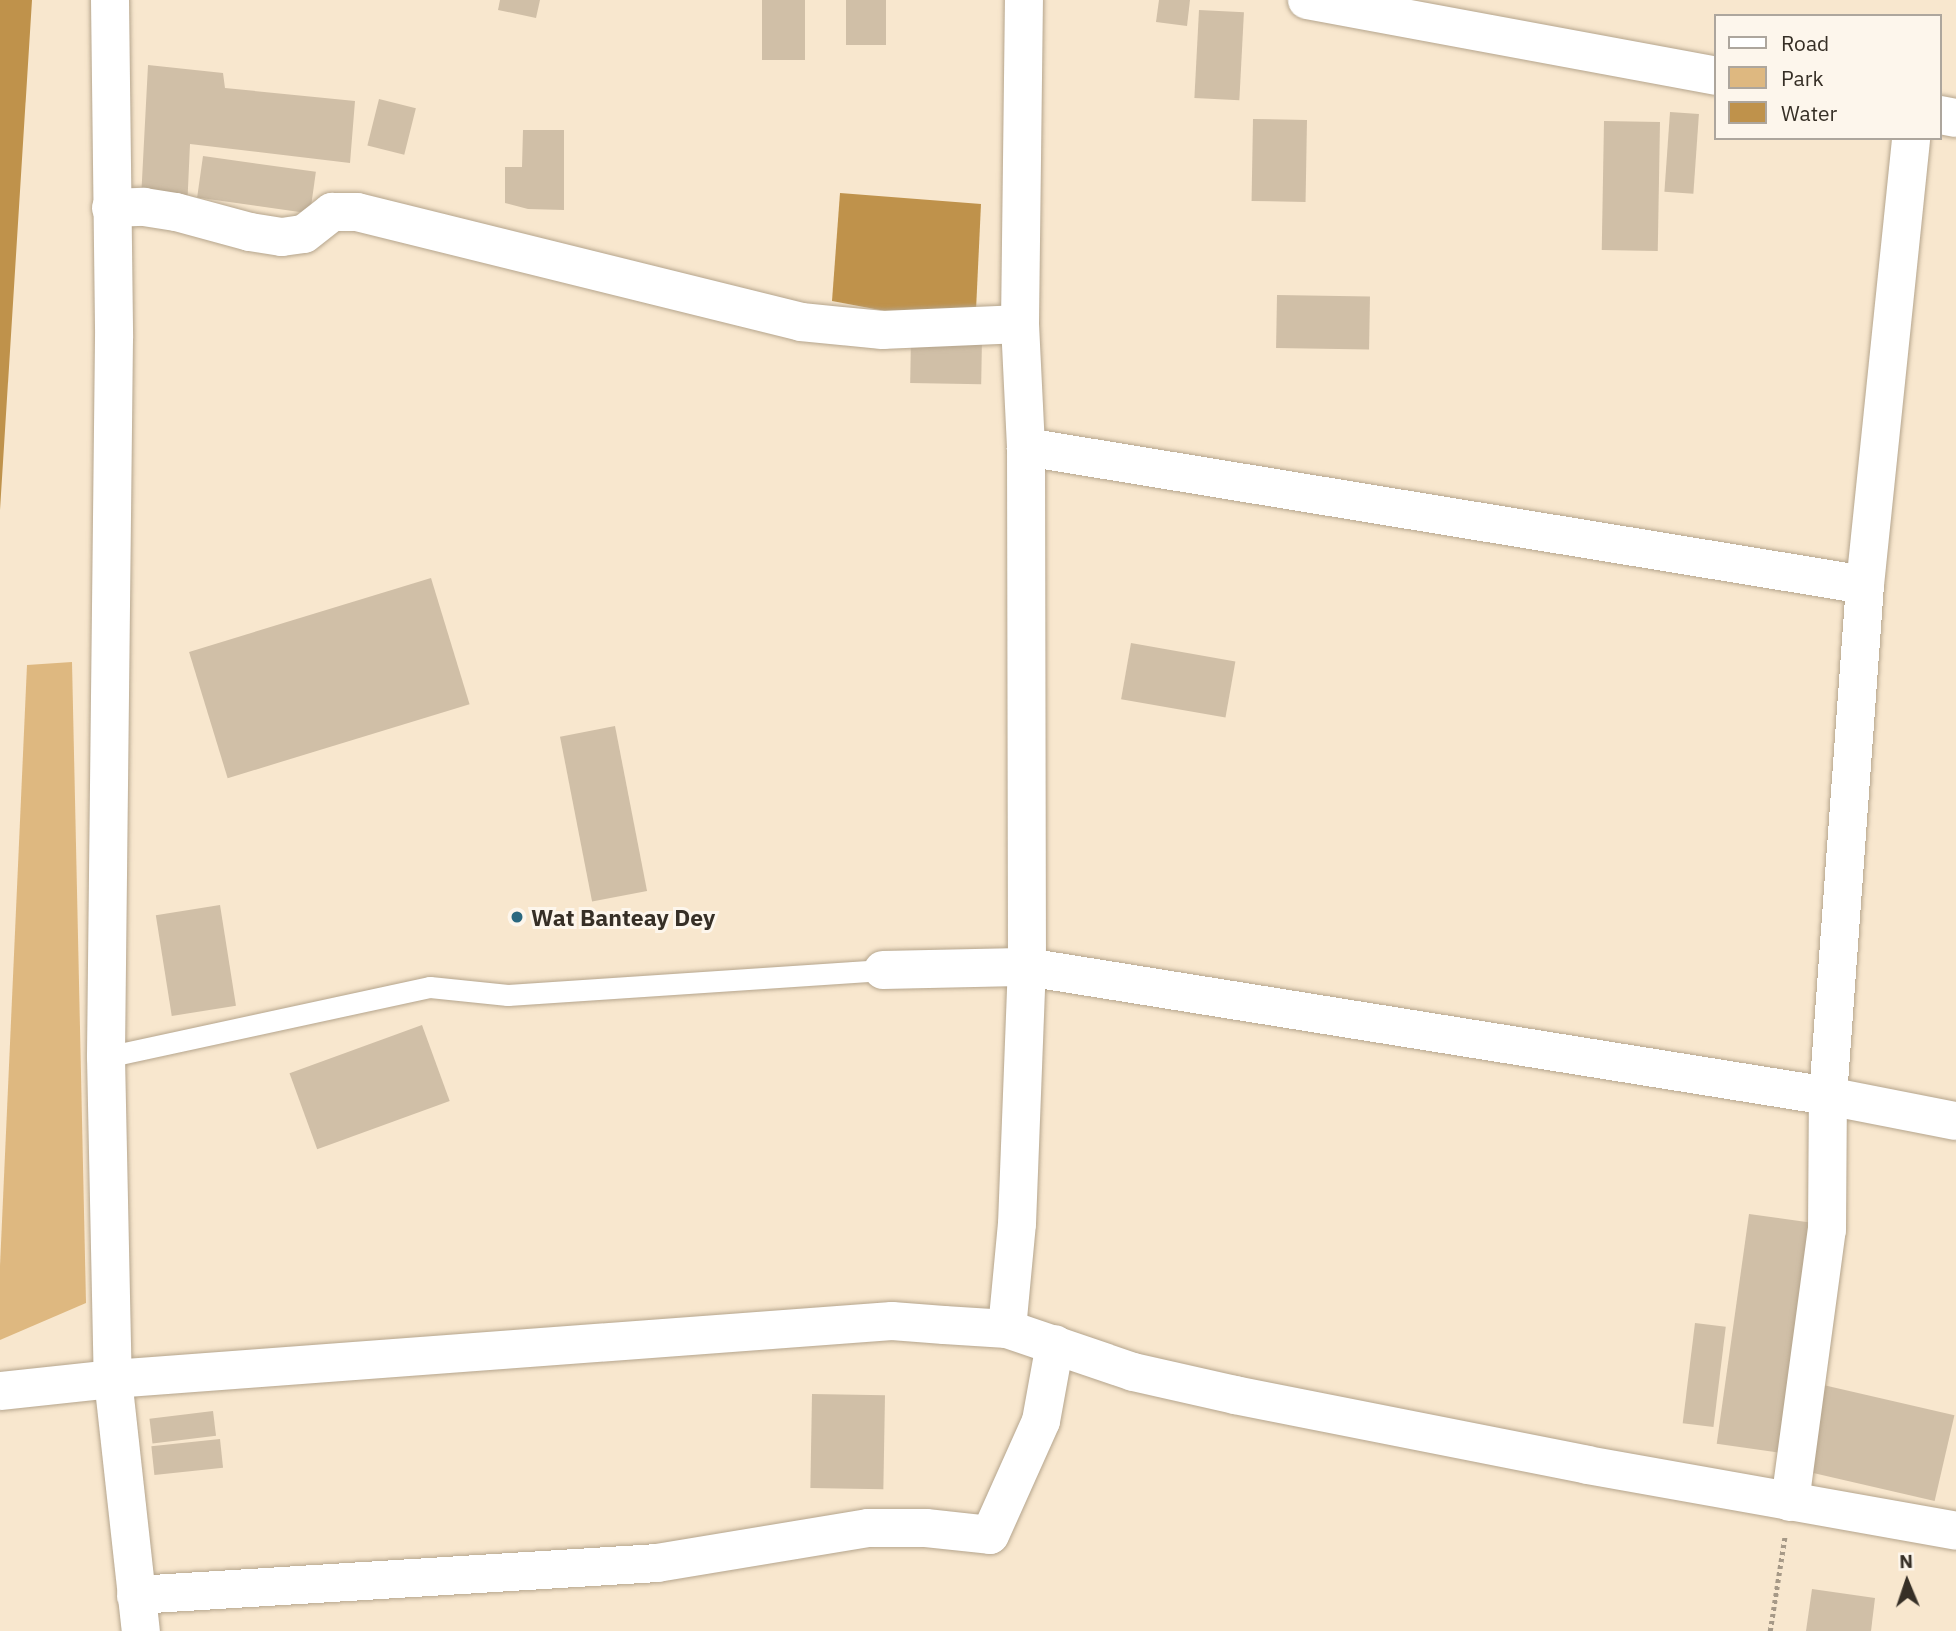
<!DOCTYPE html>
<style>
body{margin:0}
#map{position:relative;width:1956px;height:1631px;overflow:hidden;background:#f8e7ce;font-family:"IBM Plex Sans",sans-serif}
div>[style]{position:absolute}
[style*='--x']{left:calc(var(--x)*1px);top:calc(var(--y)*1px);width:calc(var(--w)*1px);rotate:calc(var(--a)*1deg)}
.green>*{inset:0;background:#deb880}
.water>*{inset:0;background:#bf924b}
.building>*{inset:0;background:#d0bfa7;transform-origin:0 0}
.path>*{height:4.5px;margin-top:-2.25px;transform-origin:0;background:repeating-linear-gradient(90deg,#a69987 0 3.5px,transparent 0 7px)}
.roads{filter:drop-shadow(0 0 2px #b5a58d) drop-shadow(0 0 2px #b5a58d)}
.lane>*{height:21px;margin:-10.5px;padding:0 10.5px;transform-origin:10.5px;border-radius:10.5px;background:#fff}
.street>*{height:38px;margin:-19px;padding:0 19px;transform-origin:19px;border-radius:19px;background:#fff}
.secondary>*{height:38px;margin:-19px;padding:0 19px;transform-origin:19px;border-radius:19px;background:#fff}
.dots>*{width:19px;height:19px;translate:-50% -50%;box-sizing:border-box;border:4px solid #fdf6ec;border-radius:50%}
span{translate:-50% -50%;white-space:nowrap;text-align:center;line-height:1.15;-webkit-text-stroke:6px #fdf6ec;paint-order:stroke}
.poi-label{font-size:23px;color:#362f26;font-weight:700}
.left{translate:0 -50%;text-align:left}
.legend{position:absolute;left:1714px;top:14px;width:228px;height:126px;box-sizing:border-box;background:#fdf6ec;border:2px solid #ada69d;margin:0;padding:9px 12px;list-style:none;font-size:21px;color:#362f26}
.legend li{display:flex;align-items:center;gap:14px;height:35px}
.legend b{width:35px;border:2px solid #ada69d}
.north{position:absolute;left:1872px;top:1547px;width:70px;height:70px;-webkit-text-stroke:5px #fdf6ec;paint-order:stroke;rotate:358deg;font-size:19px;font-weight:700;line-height:28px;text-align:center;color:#362f26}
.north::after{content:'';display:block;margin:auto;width:24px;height:32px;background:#362f26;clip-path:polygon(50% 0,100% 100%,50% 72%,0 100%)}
</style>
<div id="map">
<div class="green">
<div style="clip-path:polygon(72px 662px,86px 1303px,0 1340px,0 1266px,27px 665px)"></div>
</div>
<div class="water">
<div style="clip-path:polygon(0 0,32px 0,0 510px)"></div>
<div style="clip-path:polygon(840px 193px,981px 204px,976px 310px,896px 313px,832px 301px)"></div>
</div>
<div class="building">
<div style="clip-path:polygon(500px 0,540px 0,536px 18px,498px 10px)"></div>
<div style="left:762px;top:0;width:43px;height:60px"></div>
<div style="left:846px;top:0;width:40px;height:45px"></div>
<div style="clip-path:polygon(1159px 0,1190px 0,1187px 26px,1156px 22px)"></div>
<div style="left:1199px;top:10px;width:45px;height:88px;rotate:3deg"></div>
<div style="clip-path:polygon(148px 65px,223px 73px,225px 88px,355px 101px,350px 163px,190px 144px,187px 210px,141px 199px)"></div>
<div style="left:379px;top:99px;width:38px;height:48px;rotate:14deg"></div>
<div style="left:1670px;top:112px;width:29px;height:80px;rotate:4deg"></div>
<div style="left:1253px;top:119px;width:54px;height:82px;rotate:1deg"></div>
<div style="left:1604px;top:121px;width:56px;height:129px;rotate:1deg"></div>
<div style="clip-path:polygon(523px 130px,564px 130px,564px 210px,528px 209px,505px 203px,505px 167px,522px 167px)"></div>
<div style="left:203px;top:156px;width:114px;height:42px;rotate:8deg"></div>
<div style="left:1277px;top:295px;width:93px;height:53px;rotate:1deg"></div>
<div style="left:911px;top:337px;width:71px;height:46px;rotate:1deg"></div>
<div style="left:431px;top:578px;width:132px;height:253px;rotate:73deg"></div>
<div style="left:1131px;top:643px;width:106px;height:57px;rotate:10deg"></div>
<div style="left:615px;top:726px;width:168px;height:56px;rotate:79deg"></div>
<div style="left:220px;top:905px;width:102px;height:65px;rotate:81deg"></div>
<div style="left:422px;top:1025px;width:81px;height:141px;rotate:70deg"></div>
<div style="left:1749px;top:1214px;width:67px;height:232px;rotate:8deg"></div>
<div style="left:1695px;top:1323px;width:31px;height:101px;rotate:7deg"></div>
<div style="left:1819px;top:1384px;width:139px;height:88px;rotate:13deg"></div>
<div style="left:812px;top:1394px;width:73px;height:94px;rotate:1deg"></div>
<div style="left:213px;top:1411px;width:25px;height:64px;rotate:83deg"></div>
<div style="left:220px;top:1439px;width:29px;height:69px;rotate:84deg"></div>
<div style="clip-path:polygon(1812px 1589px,1875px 1598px,1871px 1631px,1806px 1631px)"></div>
</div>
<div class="path">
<div style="--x:1770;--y:1631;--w:97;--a:-81.1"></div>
</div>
<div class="roads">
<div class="lane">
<div style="--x:106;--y:1057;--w:331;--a:-12.2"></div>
<div style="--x:430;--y:987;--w:78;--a:5.9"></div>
<div style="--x:508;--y:995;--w:376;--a:-3.8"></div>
</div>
<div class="street">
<div style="--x:1307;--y:0;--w:416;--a:10.5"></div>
<div style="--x:1940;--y:115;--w:16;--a:11"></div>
<div style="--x:111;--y:208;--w:33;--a:-2"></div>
<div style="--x:144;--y:207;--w:32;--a:9"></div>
<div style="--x:176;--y:212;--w:77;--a:15.1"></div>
<div style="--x:250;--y:232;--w:32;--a:9"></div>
<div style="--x:282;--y:237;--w:22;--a:-8"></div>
<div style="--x:304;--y:234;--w:36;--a:-38"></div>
<div style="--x:332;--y:212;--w:25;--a:0"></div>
<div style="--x:357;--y:212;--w:457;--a:13.9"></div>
<div style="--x:801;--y:322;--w:82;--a:5.6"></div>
<div style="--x:883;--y:330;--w:137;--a:-2.5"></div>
<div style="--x:1026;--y:447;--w:850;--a:9.34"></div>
<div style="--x:883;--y:970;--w:144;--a:-1.2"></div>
<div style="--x:1027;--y:967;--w:811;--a:9.15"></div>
<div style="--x:1828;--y:1096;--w:130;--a:11.1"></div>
<div style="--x:1007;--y:1329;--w:105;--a:-84.6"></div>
<div style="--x:1017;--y:1224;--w:257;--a:-87.8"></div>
<div style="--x:1027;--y:967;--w:520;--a:-90.11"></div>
<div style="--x:1026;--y:447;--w:123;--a:-92.8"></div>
<div style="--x:1020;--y:324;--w:324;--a:-89.3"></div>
<div style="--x:1790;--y:1502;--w:275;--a:-82.3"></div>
<div style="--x:1827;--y:1230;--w:134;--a:-89.6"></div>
<div style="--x:1828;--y:1096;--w:512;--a:-85.86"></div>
<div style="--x:1865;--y:585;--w:449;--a:-84.1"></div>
<div style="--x:136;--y:1595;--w:522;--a:-3.51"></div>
<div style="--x:657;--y:1563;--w:214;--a:-9.4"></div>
<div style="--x:868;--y:1528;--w:58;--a:0"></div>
<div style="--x:926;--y:1528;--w:64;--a:6.2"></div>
<div style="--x:990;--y:1535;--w:125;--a:-65.9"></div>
<div style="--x:1041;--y:1421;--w:78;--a:-79.7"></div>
</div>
<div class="secondary">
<div style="--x:110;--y:0;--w:338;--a:89.3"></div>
<div style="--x:114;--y:338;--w:719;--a:90.64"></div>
<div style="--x:106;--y:1057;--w:322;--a:88.8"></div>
<div style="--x:113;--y:1379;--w:254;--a:83.7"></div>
<div style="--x:0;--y:1391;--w:114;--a:-6.1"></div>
<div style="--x:113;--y:1379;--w:781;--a:-4.26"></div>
<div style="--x:892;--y:1321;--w:52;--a:4.4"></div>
<div style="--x:944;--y:1325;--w:63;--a:3.6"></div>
<div style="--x:1007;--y:1329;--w:133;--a:18.8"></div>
<div style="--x:1133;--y:1372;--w:105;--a:12.7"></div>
<div style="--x:1235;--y:1395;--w:359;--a:11.2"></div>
<div style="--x:1587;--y:1465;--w:375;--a:10.1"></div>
</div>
</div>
<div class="dots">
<div style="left:517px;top:917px;background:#2b687f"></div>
</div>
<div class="poi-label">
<span class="left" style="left:531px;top:917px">Wat Banteay Dey</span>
</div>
<ul class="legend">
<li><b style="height:9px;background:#fff"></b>Road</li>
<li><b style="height:19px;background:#deb880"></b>Park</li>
<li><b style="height:19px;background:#bf924b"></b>Water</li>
</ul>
<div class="north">N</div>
</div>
